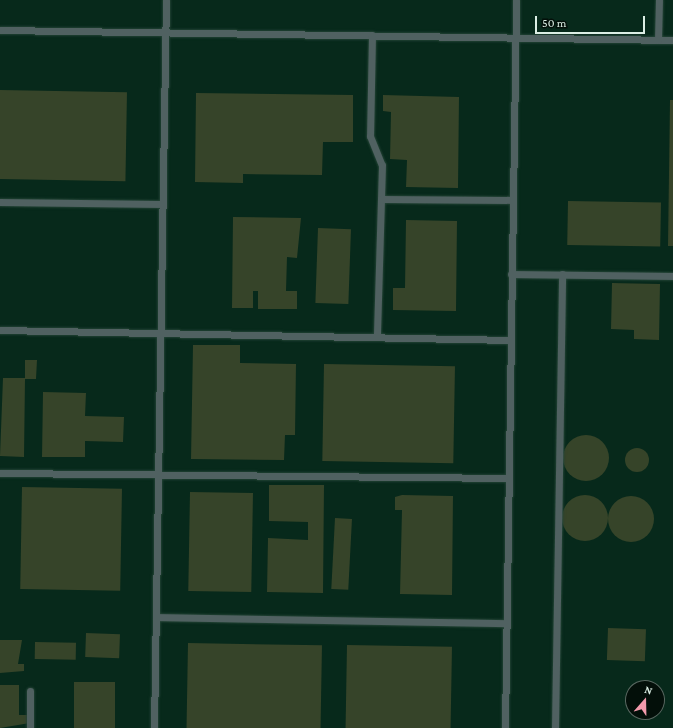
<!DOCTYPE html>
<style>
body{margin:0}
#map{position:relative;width:673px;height:728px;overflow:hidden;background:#07291b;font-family:"Crimson Pro",serif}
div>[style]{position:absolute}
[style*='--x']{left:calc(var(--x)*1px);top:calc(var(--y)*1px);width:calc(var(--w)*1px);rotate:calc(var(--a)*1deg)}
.building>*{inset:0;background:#364429;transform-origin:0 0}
.round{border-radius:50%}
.roads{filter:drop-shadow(0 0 1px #254537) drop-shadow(0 0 1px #254537)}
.service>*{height:7px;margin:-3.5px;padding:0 3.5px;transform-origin:3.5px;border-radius:3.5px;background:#506161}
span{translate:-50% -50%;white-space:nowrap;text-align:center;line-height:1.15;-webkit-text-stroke:4px #030f09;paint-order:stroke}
.north{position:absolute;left:625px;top:680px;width:40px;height:40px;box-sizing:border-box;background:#030f09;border:1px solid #596861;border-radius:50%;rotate:20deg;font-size:11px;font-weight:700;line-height:16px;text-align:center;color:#dbeee4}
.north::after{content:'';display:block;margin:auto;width:14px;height:18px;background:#f29aac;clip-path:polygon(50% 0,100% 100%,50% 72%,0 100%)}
.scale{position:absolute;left:535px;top:16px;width:110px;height:18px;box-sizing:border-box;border:2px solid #dbeee4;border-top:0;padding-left:5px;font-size:12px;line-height:14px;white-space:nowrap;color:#dbeee4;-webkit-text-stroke:3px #030f09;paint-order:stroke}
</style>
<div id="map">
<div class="building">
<div style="left:0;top:90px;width:127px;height:89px;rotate:1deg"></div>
<div style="clip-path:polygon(196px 93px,353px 95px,353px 142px,323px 142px,322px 175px,243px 174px,243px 183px,195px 182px)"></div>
<div style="clip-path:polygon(383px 95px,459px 97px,458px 188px,406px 187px,407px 160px,390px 159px,391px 112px,383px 111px)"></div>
<div style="clip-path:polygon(670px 100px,673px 100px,673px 246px,668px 246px)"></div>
<div style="left:568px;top:201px;width:93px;height:44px;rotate:1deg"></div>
<div style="clip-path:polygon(233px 217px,301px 218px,297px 258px,287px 257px,286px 291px,297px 291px,297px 309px,258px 309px,258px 291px,253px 291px,253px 308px,232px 308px)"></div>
<div style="clip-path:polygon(406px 220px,457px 221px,456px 311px,393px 310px,393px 288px,405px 288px)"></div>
<div style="left:318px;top:228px;width:33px;height:75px;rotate:2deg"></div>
<div style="clip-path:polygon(612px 283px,660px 284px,659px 340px,634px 339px,634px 330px,611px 329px)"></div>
<div style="clip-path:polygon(193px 345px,240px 345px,240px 363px,296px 364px,295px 435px,285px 435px,284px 460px,191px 459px)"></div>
<div style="clip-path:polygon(25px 360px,37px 360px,36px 379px,25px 379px,24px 457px,0 456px,3px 378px,25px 378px)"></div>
<div style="left:324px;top:364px;width:131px;height:97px;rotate:1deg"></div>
<div style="clip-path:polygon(43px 392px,86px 393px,85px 416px,124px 417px,123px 442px,85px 441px,85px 457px,42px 457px)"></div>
<div class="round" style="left:563px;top:435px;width:46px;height:46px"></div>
<div class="round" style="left:625px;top:448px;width:24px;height:24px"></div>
<div style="clip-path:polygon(269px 485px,324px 485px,323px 593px,267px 592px,268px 538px,308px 540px,308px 522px,269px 521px)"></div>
<div style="left:22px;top:487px;width:100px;height:102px;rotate:1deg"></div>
<div style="left:190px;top:492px;width:63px;height:99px;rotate:1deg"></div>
<div style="clip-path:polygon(402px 495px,453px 496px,452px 595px,400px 594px,402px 510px,395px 510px,395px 497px)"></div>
<div class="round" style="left:562px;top:495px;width:46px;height:46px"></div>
<div class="round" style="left:608px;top:496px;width:46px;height:46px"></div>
<div style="left:335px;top:518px;width:17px;height:71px;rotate:3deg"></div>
<div style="left:608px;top:628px;width:38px;height:32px;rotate:2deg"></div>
<div style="left:86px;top:633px;width:34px;height:24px;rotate:2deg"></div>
<div style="clip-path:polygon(0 640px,22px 640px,18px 664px,24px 664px,24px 671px,0 673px)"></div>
<div style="left:35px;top:642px;width:41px;height:17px;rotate:1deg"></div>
<div style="left:188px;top:643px;width:134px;height:85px;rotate:1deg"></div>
<div style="left:347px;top:645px;width:105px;height:83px;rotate:1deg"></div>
<div style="left:74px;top:682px;width:41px;height:46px"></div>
<div style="clip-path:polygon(0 685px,19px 685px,19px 715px,30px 715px,30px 723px,0 728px)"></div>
</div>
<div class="roads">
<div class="service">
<div style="--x:0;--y:30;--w:673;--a:0.85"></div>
<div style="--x:372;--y:35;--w:101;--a:91.1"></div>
<div style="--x:370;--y:136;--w:31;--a:68"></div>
<div style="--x:382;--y:165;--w:172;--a:91.7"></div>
<div style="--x:658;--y:40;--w:40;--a:-88.6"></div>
<div style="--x:381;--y:199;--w:131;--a:0.4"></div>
<div style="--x:0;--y:202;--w:162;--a:0.7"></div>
<div style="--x:511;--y:274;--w:162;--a:0.7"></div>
<div style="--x:0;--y:330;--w:510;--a:1.12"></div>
<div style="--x:0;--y:473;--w:509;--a:0.56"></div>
<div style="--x:156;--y:617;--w:350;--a:1"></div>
<div style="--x:30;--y:728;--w:37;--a:-90"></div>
<div style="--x:154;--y:728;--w:728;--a:-89.06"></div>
<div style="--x:505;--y:728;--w:728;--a:-89.13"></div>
<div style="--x:555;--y:728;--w:454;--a:-89.1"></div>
</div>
</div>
<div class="north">N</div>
<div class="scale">50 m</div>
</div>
